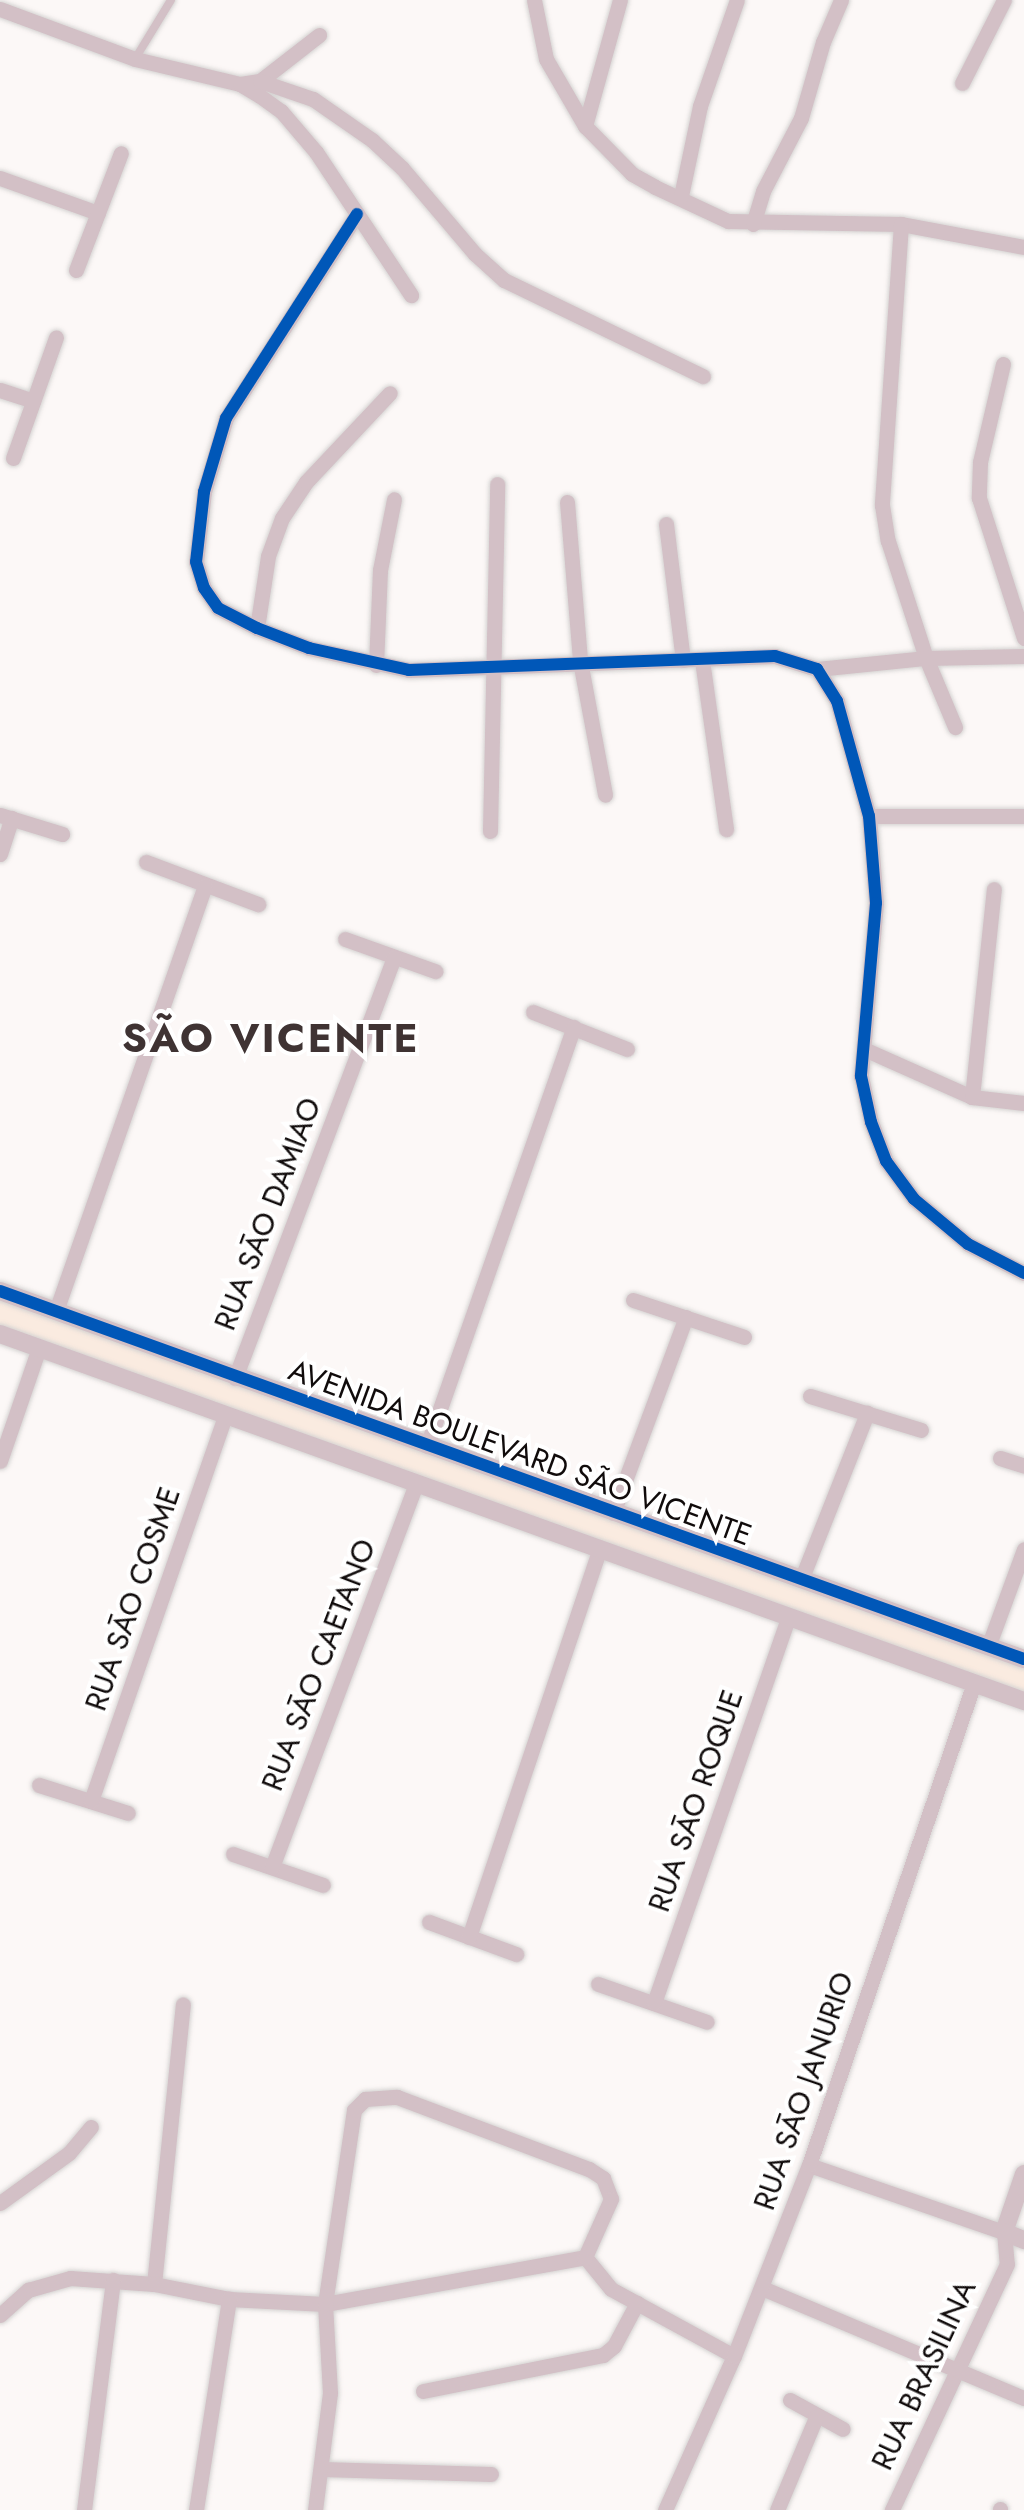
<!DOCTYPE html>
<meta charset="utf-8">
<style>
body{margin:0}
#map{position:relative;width:1024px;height:2510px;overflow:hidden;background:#fcf8f7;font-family:Jost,sans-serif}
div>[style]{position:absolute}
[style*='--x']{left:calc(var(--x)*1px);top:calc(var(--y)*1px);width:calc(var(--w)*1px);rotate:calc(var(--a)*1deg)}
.green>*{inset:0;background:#faebe0}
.roads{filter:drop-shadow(0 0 2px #d5d3d2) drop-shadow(0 0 2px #d5d3d2)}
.service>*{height:8px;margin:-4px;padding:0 4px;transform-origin:4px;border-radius:4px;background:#d3c0c6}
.minor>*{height:15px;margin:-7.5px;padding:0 7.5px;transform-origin:7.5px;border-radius:7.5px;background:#d3c0c6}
.tertiary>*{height:18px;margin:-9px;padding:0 9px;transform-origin:9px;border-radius:9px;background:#d3c0c6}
.cycleway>*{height:12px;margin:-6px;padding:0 6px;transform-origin:6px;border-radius:6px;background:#0057b8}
span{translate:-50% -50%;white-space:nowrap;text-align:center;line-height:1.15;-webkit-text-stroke:8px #fff;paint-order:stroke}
.street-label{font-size:30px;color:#100b0b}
.district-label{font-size:40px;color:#3f3333;font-weight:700;letter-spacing:2.5px}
</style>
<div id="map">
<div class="green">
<div style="clip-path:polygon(0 1296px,1024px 1664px,1024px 1692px,0 1331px)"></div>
</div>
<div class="roads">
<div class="service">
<div style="--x:135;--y:59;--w:69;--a:-58.6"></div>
</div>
<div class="minor">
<div style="--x:534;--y:0;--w:60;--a:78.5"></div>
<div style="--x:546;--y:59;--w:78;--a:59.8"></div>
<div style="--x:585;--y:126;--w:67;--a:45.6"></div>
<div style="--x:632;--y:174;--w:26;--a:29"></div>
<div style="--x:655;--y:187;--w:81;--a:25"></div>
<div style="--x:728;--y:221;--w:173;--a:1"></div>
<div style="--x:901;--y:224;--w:125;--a:10.6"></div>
<div style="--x:0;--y:9;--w:144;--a:20.3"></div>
<div style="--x:135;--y:59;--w:108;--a:13.4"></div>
<div style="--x:240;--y:84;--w:23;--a:31"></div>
<div style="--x:260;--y:96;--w:26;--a:36"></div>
<div style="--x:281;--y:111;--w:54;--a:49.5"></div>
<div style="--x:316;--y:152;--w:172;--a:56.4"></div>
<div style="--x:260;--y:81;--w:75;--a:-37.9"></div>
<div style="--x:962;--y:83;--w:93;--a:-63.2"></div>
<div style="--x:240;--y:84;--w:20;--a:-9"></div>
<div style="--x:260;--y:81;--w:56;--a:18.8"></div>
<div style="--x:313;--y:99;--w:72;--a:34.8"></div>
<div style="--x:372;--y:140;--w:41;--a:43"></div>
<div style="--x:402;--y:168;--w:113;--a:49.7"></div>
<div style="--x:475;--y:254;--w:39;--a:42"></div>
<div style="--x:504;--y:280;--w:221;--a:25.8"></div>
<div style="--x:585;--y:126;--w:131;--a:-74.5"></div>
<div style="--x:0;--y:178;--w:104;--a:19.7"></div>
<div style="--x:681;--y:196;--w:92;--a:-78.1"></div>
<div style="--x:700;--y:106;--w:112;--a:-70.8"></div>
<div style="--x:357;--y:214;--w:242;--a:122.7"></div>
<div style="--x:226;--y:418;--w:77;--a:106.6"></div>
<div style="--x:204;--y:492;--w:70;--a:96.5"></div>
<div style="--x:196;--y:562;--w:27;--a:73"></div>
<div style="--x:204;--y:588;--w:24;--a:55"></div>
<div style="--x:218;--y:608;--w:44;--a:27.1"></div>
<div style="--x:257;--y:628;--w:56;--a:21"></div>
<div style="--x:309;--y:648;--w:102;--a:12.4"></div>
<div style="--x:409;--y:670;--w:366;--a:-2.2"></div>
<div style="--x:775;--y:656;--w:44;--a:17.2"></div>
<div style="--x:817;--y:669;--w:38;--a:58"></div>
<div style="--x:837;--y:701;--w:119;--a:74.5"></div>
<div style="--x:869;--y:816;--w:87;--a:85.4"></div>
<div style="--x:876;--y:903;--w:174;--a:95"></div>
<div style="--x:861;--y:1076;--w:47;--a:77.7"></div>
<div style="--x:871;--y:1122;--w:42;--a:69"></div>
<div style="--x:886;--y:1161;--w:47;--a:53.6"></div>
<div style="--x:914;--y:1199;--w:70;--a:39.8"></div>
<div style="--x:968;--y:1244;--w:63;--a:27.4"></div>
<div style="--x:753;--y:224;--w:34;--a:-73"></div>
<div style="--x:763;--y:191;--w:82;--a:-62.5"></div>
<div style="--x:801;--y:118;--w:79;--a:-73.9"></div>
<div style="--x:823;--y:42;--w:46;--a:-66.8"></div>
<div style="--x:901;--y:224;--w:282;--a:93.9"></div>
<div style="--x:882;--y:505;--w:36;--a:81"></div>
<div style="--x:888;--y:541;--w:123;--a:72"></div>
<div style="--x:926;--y:658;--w:75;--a:67.2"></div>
<div style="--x:76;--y:270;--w:125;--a:-69"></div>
<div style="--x:1003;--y:364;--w:101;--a:103.2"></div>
<div style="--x:980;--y:462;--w:36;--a:92"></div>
<div style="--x:979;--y:498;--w:147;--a:72.2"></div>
<div style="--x:0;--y:390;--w:35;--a:18"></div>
<div style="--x:13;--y:458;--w:128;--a:-70.4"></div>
<div style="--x:567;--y:502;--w:160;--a:85.3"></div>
<div style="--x:580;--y:661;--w:136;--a:79.4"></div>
<div style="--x:666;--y:524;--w:137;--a:82.9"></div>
<div style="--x:257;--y:628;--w:73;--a:-81.3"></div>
<div style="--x:268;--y:556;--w:40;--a:-69.8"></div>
<div style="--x:282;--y:518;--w:43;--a:-56.3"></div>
<div style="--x:306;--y:482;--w:122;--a:-46.7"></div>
<div style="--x:702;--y:660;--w:171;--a:81.9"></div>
<div style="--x:376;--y:665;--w:95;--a:-87.6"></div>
<div style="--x:380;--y:570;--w:72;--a:-78.8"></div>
<div style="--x:817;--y:669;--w:110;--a:-5.8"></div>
<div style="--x:926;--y:658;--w:98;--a:-1.2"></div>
<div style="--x:0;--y:815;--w:65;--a:17"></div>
<div style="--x:869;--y:816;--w:155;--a:0"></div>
<div style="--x:490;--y:831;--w:347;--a:-88.8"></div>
<div style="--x:0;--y:854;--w:38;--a:-72"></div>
<div style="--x:146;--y:862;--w:120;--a:20.6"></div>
<div style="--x:345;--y:939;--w:96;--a:19.6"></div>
<div style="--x:533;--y:1012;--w:101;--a:21.5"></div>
<div style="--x:864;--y:1049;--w:118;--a:24"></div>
<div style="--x:972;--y:1097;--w:52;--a:6.6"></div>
<div style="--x:972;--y:1097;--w:209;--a:-84"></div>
<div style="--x:633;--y:1300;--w:117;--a:18.4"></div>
<div style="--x:56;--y:1311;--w:451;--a:-70.7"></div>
<div style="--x:235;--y:1378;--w:450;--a:-69.3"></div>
<div style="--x:810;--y:1396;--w:116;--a:17"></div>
<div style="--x:427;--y:1446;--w:444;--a:-70.7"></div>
<div style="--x:1000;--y:1458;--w:25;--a:18"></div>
<div style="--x:0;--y:1461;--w:120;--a:-71"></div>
<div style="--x:613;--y:1513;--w:209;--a:-69.6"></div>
<div style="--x:801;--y:1580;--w:180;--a:-68.4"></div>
<div style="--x:988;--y:1647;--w:104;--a:-69.8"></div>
<div style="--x:39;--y:1785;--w:93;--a:17.5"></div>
<div style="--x:91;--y:1801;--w:410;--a:-70.8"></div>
<div style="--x:233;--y:1854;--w:95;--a:19"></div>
<div style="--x:272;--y:1867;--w:411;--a:-69.4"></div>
<div style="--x:429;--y:1922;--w:93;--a:20.2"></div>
<div style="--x:469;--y:1937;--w:410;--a:-71.4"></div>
<div style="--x:598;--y:1984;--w:115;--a:19.2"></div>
<div style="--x:654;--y:2003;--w:410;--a:-70.8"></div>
<div style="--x:809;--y:2165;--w:206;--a:19"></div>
<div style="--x:1004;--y:2232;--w:32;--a:85"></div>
<div style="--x:1007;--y:2264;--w:272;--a:115.1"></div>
<div style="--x:0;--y:2203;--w:85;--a:-35.9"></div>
<div style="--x:69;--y:2153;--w:34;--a:-50"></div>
<div style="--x:585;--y:2257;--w:41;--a:50.9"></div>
<div style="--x:611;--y:2289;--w:140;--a:28.6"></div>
<div style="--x:154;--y:2284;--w:281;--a:-84.1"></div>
<div style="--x:762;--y:2288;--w:284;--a:22.8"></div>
<div style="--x:0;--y:2315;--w:38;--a:-42"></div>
<div style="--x:28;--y:2290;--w:44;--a:-15.9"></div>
<div style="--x:70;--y:2278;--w:84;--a:4.1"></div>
<div style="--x:154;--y:2284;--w:76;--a:11.3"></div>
<div style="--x:229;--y:2299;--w:96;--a:3"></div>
<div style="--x:325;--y:2304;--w:264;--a:-10.2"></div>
<div style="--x:423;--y:2391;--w:184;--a:-11.3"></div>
<div style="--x:603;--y:2355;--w:14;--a:-39"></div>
<div style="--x:614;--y:2346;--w:49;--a:-61.9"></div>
<div style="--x:790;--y:2400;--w:60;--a:28.7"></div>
<div style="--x:321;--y:2469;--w:170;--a:1.7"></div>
<div style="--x:84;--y:2510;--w:232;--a:-82.8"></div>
<div style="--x:196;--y:2510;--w:214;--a:-81.1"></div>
<div style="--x:315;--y:2510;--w:118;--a:-82.7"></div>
<div style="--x:330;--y:2393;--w:89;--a:-93.2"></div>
<div style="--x:325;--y:2304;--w:196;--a:-81.5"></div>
<div style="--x:354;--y:2110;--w:16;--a:-45"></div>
<div style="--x:365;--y:2099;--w:32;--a:-4"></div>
<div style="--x:397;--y:2097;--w:205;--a:20.6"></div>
<div style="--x:589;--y:2169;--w:17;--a:33"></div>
<div style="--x:603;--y:2178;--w:22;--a:69"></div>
<div style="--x:611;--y:2199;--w:64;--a:114.1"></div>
<div style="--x:665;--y:2510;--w:169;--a:-65.9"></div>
<div style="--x:734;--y:2356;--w:205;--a:-68.6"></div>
<div style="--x:809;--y:2165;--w:509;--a:-71.1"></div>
<div style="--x:777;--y:2510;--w:103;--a:-67.2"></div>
<div style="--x:1000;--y:2510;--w:1;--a:-90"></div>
</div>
<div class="tertiary">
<div style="--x:0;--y:1291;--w:1088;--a:19.77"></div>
<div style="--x:0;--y:1334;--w:1088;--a:19.72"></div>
<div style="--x:1024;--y:2174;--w:61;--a:109"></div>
<div style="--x:1004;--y:2232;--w:22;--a:22"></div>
</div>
</div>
<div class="cycleway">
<div style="--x:357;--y:214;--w:242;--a:122.7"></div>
<div style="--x:226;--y:418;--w:77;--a:106.6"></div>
<div style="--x:204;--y:492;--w:70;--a:96.5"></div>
<div style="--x:196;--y:562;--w:27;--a:73"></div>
<div style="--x:204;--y:588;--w:24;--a:55"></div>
<div style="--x:218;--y:608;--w:44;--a:27.1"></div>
<div style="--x:257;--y:628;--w:56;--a:21"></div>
<div style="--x:309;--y:648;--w:102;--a:12.4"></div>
<div style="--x:409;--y:670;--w:366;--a:-2.2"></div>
<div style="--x:775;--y:656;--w:44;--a:17.2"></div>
<div style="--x:817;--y:669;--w:38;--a:58"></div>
<div style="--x:837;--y:701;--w:119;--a:74.5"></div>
<div style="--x:869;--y:816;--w:87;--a:85.4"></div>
<div style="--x:876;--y:903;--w:174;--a:95"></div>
<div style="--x:861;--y:1076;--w:47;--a:77.7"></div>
<div style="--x:871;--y:1122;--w:42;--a:69"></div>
<div style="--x:886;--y:1161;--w:47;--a:53.6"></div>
<div style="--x:914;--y:1199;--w:70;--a:39.8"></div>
<div style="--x:968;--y:1244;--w:63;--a:27.4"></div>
<div style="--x:0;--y:1291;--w:1088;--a:19.77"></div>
</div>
<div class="street-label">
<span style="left:268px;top:1214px;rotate:-69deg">RUA SĀO DAMIAO</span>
<span style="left:520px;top:1453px;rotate:20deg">AVENIDA BOULEVARD SÃO VICENTE</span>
<span style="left:133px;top:1599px;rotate:-71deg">RUA SĀO COSME</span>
<span style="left:319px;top:1665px;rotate:-69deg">RUA SĀO CAETANO</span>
<span style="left:696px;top:1801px;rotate:-71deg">RUA SĀO ROQUE</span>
<span style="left:804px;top:2091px;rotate:-71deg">RUA SĀO JANURIO</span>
<span style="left:924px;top:2375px;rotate:-65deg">RUA BRASILINA</span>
</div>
<div class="district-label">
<span style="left:271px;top:1038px">SÃO VICENTE</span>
</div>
</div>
